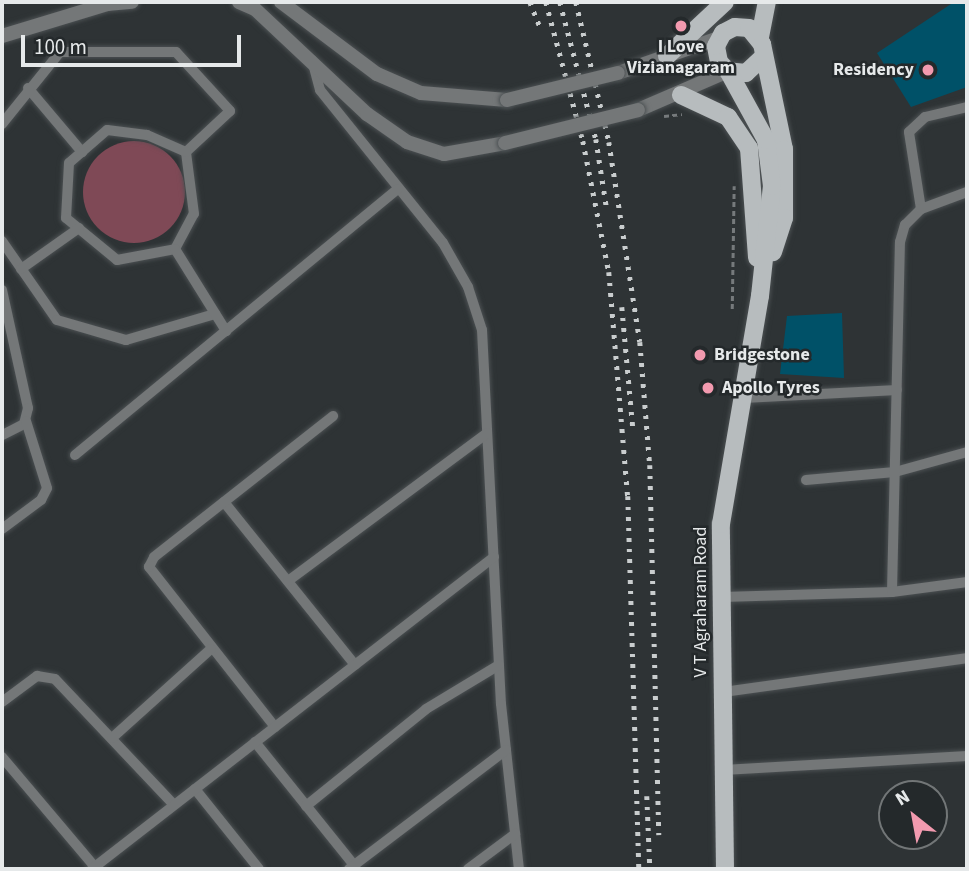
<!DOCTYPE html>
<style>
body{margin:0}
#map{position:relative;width:969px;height:871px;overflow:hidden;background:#2e3335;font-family:"Source Sans 3",sans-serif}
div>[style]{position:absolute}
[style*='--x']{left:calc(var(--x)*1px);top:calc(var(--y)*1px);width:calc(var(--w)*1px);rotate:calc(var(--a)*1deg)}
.green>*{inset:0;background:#7f4956}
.round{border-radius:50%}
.building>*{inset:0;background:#005168}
.path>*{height:2.5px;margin-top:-1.25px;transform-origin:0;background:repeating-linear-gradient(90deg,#767a7c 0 5px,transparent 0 8.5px)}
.roads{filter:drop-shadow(0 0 2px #4b5052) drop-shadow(0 0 2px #4b5052)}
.minor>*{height:10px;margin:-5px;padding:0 5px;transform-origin:5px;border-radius:5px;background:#747778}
.tertiary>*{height:14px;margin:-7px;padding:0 7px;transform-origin:7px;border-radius:7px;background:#747778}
.primary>*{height:18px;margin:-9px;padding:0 9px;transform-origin:9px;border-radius:9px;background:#b7bcbe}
.rail>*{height:4.5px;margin-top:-2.25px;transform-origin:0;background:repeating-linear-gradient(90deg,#c9cdce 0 3.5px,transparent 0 10.5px)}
.bridges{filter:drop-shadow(0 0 2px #4b5052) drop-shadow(0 0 2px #4b5052)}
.tertiary-bridge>*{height:14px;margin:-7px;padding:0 7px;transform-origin:7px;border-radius:7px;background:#747778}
.dots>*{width:19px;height:19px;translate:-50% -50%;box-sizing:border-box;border:4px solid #24292b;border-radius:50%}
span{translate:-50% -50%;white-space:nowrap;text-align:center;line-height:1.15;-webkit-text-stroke:5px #24292b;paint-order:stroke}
.poi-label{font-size:18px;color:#e6e9ea;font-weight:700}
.right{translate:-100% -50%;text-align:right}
.left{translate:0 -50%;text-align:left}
.street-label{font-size:18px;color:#e6e9ea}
.frame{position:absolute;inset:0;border:4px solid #e6e9ea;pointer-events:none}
.north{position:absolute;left:878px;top:780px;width:70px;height:70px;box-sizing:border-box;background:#24292b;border:2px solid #727677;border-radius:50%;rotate:329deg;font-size:19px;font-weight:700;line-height:28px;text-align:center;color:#e6e9ea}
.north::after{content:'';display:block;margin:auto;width:24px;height:32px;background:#f29aaf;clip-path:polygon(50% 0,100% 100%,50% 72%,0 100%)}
.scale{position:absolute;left:21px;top:35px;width:220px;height:32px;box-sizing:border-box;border:4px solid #e6e9ea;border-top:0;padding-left:9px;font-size:21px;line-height:24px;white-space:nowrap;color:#e6e9ea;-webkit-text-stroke:5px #24292b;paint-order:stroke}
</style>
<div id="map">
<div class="green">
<div class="round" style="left:83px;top:141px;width:102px;height:102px"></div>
</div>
<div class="building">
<div style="clip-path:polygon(954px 2px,967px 2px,967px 87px,911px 107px,877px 53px)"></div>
<div style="clip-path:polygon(842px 313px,844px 378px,780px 374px,787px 316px)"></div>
</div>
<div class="path">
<div style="--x:664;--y:116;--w:18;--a:-6"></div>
<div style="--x:732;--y:309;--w:123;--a:-89.1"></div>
</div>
<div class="roads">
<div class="minor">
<div style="--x:312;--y:60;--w:31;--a:75"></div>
<div style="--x:320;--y:90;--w:196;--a:51.2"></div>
<div style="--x:443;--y:243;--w:51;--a:60.4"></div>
<div style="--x:468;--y:287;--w:45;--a:72"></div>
<div style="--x:482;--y:330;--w:374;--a:87.1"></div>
<div style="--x:501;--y:704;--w:166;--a:83.8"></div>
<div style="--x:28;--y:88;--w:84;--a:49.8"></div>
<div style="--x:2;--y:124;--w:92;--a:-51.1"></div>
<div style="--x:60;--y:52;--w:116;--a:0"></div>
<div style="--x:176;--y:52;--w:80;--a:47.5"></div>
<div style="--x:230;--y:111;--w:60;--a:137"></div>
<div style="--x:921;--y:209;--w:78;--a:-98.9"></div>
<div style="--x:909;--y:132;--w:22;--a:-43"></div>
<div style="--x:925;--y:117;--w:43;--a:-13.4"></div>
<div style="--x:2;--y:241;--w:96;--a:55.2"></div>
<div style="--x:57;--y:320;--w:72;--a:16.2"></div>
<div style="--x:126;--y:340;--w:93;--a:-16.3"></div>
<div style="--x:175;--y:249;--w:40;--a:-62"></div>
<div style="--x:194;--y:214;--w:63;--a:-97.4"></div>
<div style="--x:186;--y:152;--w:43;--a:-156.4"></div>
<div style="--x:147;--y:135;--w:40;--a:-172.9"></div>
<div style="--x:107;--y:130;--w:50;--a:139"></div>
<div style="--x:69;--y:163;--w:55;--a:93.1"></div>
<div style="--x:66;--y:218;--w:66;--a:39.5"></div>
<div style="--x:117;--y:260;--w:59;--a:-10.7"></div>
<div style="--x:175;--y:249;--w:97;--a:58.1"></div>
<div style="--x:21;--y:269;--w:71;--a:-35.3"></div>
<div style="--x:2;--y:290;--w:121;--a:77.6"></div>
<div style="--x:28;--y:408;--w:16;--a:104"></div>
<div style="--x:24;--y:424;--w:25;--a:153"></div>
<div style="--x:744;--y:398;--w:153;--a:-3"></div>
<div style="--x:75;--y:455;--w:418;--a:-39.5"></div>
<div style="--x:806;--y:480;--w:89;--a:-5.1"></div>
<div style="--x:895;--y:472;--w:75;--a:-15.5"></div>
<div style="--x:224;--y:502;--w:209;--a:51.2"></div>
<div style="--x:2;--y:529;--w:49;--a:-36.6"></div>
<div style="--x:41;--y:500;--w:13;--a:-63"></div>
<div style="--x:47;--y:488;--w:70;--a:-107.4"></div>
<div style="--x:288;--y:581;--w:248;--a:-36.6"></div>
<div style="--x:892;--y:592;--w:350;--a:-88.7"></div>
<div style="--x:900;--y:242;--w:18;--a:-74"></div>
<div style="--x:905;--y:225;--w:23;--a:-45"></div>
<div style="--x:921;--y:209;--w:49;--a:-20.3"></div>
<div style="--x:722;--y:597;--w:170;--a:-1.7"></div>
<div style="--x:892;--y:592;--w:76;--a:-7.6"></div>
<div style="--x:723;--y:692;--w:246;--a:-7.9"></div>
<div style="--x:2;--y:702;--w:44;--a:-36.6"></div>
<div style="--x:37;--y:676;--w:18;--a:9"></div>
<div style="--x:55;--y:679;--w:173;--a:46.6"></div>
<div style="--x:275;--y:727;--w:204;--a:-128.2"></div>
<div style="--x:149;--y:567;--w:11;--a:-63"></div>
<div style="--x:154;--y:557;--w:228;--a:-38.2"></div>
<div style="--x:112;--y:738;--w:133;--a:-42"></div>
<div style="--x:255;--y:742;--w:158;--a:51.2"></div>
<div style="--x:2;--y:757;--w:144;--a:49.8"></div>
<div style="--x:724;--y:770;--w:243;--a:-3.3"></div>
<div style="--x:195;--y:789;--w:102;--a:51.3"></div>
<div style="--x:306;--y:806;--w:154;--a:-38.9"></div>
<div style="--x:426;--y:709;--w:85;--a:-31.1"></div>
<div style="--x:92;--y:869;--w:509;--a:-37.82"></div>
<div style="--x:349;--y:869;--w:197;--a:-37.2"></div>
<div style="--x:468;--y:869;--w:59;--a:-36.7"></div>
</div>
<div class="tertiary">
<div style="--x:239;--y:2;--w:17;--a:24"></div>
<div style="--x:255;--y:9;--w:154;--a:43.2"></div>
<div style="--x:367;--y:114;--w:49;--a:35"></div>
<div style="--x:407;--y:142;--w:39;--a:18"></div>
<div style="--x:444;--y:154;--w:62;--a:-10.2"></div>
<div style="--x:281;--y:2;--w:120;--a:36.9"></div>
<div style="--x:377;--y:74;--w:48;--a:23.4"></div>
<div style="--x:421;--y:93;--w:86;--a:4.7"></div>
<div style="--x:107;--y:4;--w:25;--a:-5"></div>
<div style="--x:2;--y:36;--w:117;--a:-16.9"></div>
<div style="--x:618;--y:73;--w:107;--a:-19.1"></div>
<div style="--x:638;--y:110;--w:98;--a:-23.4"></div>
</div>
<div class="primary">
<div style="--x:760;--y:37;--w:36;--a:-79"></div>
<div style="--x:667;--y:56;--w:79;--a:-43"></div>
<div style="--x:762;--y:58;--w:22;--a:137"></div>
<div style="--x:746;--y:73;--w:18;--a:-174"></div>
<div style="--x:728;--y:71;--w:13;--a:-135"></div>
<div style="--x:719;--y:62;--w:16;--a:-101"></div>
<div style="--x:716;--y:46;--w:15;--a:-62"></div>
<div style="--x:723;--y:33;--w:13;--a:-27"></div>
<div style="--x:735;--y:27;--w:14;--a:4"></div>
<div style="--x:749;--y:28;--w:21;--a:51"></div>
<div style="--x:762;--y:44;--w:107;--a:78.2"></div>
<div style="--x:784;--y:149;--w:69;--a:90"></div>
<div style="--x:784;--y:218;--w:36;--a:108"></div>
<div style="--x:681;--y:95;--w:52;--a:25.1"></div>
<div style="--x:728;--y:117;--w:37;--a:56"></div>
<div style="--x:749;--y:148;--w:110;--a:85.8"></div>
<div style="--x:725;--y:869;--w:345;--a:-90.7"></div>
<div style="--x:721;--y:524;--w:231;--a:-80.3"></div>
<div style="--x:760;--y:296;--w:111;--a:-83.8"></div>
<div style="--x:772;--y:186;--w:46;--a:-97.4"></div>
<div style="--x:766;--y:140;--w:79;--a:-118.8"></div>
</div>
</div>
<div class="rail">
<div style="--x:530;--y:2;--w:27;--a:68"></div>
<div style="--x:546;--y:2;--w:144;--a:75.1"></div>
<div style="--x:583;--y:141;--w:134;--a:78.8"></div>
<div style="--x:609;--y:272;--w:225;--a:85.2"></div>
<div style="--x:628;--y:496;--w:373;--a:88.3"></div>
<div style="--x:560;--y:2;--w:142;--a:75.3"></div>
<div style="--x:596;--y:139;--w:72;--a:81.2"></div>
<div style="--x:576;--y:2;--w:144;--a:76.7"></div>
<div style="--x:609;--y:142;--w:202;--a:81.2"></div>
<div style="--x:640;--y:342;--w:123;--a:85.4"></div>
<div style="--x:650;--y:465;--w:370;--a:88.6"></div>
<div style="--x:622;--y:307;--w:122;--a:84.8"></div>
<div style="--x:647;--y:796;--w:73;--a:87.6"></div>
</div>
<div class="bridges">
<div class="tertiary-bridge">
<div style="--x:507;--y:100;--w:114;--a:-13.7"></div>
<div style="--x:505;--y:143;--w:137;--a:-13.9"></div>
</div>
</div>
<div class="dots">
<div style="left:681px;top:26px;background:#f29aaf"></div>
<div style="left:928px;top:70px;background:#f29aaf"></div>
<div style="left:700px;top:355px;background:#f29aaf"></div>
<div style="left:708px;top:388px;background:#f29aaf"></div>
</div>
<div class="poi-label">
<span style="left:681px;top:58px">I Love<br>Vizianagaram</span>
<span class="right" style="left:914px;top:70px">Residency</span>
<span class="left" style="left:714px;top:355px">Bridgestone</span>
<span class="left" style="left:722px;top:388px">Apollo Tyres</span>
</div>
<div class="street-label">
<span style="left:701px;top:602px;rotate:-90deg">V T Agraharam Road</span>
</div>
<div class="frame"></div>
<div class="north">N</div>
<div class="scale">100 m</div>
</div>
